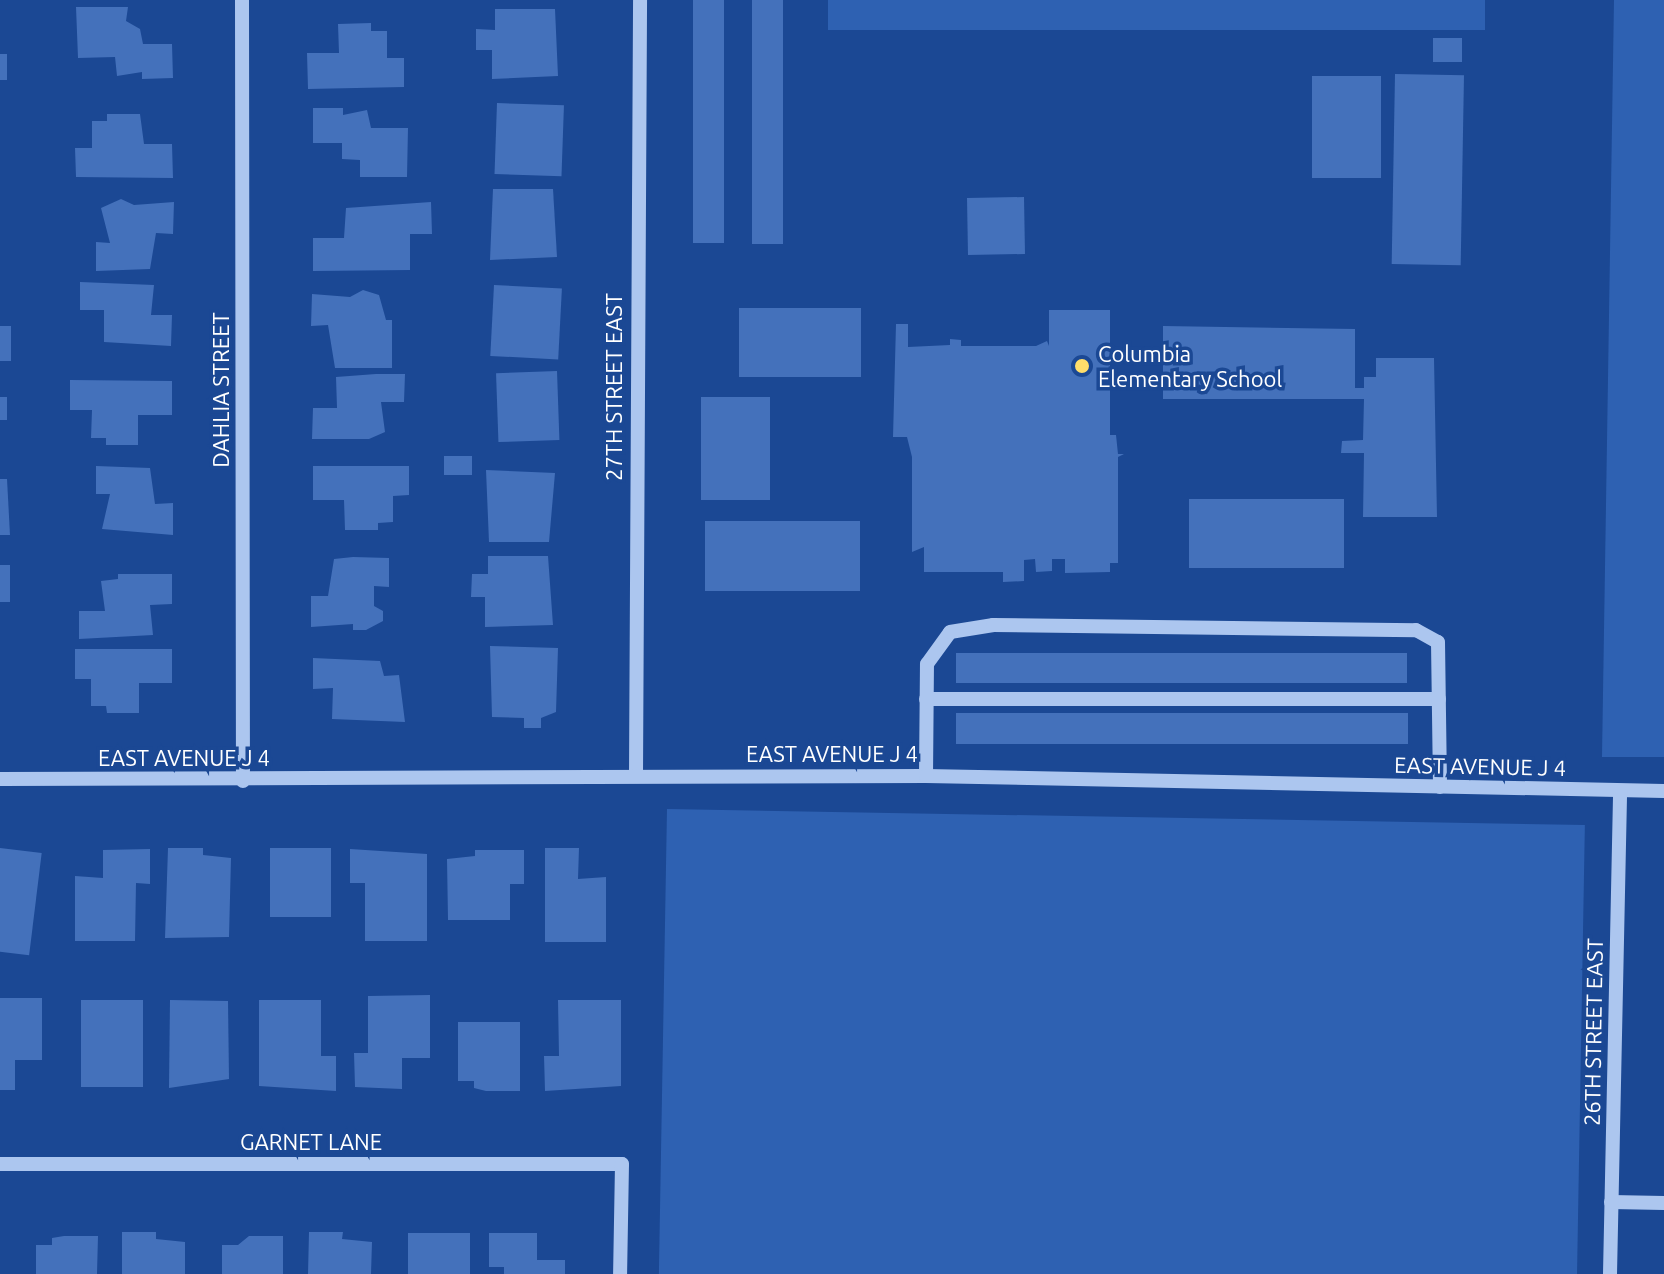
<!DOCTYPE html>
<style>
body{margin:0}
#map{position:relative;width:1664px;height:1274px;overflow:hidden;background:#1b4894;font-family:Ubuntu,sans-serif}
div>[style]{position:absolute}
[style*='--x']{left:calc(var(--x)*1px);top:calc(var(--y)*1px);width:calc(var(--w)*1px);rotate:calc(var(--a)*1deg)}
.green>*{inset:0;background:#2e61b2;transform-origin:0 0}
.building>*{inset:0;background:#4471bb;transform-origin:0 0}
.minor>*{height:14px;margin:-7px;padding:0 7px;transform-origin:7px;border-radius:7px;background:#acc6ef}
.dots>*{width:22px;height:22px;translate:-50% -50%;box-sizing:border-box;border:4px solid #1b4894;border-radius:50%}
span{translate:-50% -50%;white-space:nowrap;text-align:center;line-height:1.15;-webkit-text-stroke:7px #1b4894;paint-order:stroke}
.poi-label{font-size:22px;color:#fff}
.left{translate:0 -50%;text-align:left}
.street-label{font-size:22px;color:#fff}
</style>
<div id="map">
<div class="green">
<div style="left:828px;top:0;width:657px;height:30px"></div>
<div style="clip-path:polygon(1614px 0,1664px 0,1664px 757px,1602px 757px)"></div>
<div style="left:667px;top:809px;width:918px;height:465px;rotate:1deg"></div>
</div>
<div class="building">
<div style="left:693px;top:0;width:31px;height:243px"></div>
<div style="left:752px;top:0;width:31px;height:244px"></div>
<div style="clip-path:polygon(76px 7px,128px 7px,126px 21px,140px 29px,143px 44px,172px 44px,173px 78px,142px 79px,142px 72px,117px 76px,115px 57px,78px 58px)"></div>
<div style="clip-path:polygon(495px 9px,555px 9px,558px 76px,492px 79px,492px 50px,476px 50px,476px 29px,495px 30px)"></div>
<div style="clip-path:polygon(371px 23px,371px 31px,387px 31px,387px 58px,404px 58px,404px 87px,308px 89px,307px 53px,339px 53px,338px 24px)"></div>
<div style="left:1433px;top:38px;width:29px;height:24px"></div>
<div style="left:0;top:54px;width:7px;height:26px"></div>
<div style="left:1395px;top:74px;width:69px;height:190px;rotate:1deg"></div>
<div style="left:1312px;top:76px;width:69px;height:102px"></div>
<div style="left:497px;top:103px;width:67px;height:71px;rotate:2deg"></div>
<div style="clip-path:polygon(313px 108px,343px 108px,343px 115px,367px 110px,371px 128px,408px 128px,407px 177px,360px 177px,360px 160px,342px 159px,342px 143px,313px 143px)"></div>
<div style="clip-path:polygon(107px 114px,140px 114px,144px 144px,172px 144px,173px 178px,76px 177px,75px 148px,92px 148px,92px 121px,107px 121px)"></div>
<div style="clip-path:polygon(493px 189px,553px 189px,557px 257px,490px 260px)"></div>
<div style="left:1024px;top:197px;width:57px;height:57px;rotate:89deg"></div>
<div style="clip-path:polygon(121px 199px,134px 205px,174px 202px,173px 234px,156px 233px,150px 269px,96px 271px,96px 242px,110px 243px,101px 208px)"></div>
<div style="clip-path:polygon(431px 202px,432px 234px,410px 234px,410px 270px,313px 271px,313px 238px,344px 238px,346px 208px)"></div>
<div style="clip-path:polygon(80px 282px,154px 285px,151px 315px,172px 315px,171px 346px,104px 342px,104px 310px,80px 310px)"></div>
<div style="left:494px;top:285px;width:68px;height:71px;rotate:3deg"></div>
<div style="clip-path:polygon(363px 290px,379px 295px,386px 320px,392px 320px,392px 368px,335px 368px,328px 325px,311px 326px,312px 294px,350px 297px)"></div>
<div style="left:739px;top:308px;width:122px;height:69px"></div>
<div style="clip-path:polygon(1049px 310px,1110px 310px,1110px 435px,1116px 435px,1118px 454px,1124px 454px,1118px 457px,1118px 563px,1110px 563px,1110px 572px,1065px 573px,1065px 559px,1052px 559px,1052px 571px,1036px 572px,1035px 559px,1024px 560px,1024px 581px,1003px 582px,1003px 572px,924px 572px,924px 547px,912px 552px,912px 457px,907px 437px,893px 437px,896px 324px,908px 324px,908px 347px,950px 345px,950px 339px,961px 340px,961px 346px,1036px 346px,1047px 341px,1049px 346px)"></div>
<div style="left:0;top:326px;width:11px;height:35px"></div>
<div style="clip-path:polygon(1163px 326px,1355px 329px,1355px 388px,1364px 388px,1364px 377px,1376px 377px,1376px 358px,1434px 358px,1437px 517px,1363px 517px,1364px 453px,1341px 453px,1342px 441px,1363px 440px,1364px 399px,1163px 399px)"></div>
<div style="left:557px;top:371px;width:69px;height:61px;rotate:88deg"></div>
<div style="clip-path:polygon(376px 374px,405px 374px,404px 402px,381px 402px,385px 432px,369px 439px,312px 439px,313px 408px,337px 408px,336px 377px)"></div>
<div style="clip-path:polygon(70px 380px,172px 381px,172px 415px,138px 415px,138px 445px,106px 445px,106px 438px,91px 438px,92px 410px,70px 410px)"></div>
<div style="left:0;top:397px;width:7px;height:23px"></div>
<div style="left:701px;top:397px;width:69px;height:103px"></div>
<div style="left:444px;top:456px;width:28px;height:19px"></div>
<div style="clip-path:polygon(96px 466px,150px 468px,155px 504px,173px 503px,173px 535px,102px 529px,110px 494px,96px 494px)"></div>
<div style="clip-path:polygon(313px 466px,409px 466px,409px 495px,393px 496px,393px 522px,378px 523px,378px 530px,345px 530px,344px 500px,313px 500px)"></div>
<div style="clip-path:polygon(486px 470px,555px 473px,549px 542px,489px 542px)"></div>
<div style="clip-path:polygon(0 479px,7px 479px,10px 535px,0 535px)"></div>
<div style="left:1189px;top:499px;width:155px;height:69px"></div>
<div style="left:705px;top:521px;width:155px;height:70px"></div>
<div style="clip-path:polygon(488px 556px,548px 556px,553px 625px,485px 627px,485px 597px,471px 597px,472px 574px,488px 574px)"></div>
<div style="clip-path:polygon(353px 557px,389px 558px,389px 587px,374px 586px,374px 606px,383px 611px,383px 621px,366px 630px,353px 630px,353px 624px,311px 627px,311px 596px,328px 596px,334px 559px)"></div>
<div style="left:0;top:565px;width:10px;height:37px"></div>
<div style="clip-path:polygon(118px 574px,172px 574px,172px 604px,150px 605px,153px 635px,79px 639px,79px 611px,105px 611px,101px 581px,118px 579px)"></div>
<div style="clip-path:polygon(490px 646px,558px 648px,556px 712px,541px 718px,541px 728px,524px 728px,524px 718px,492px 717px)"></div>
<div style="clip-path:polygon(75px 649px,172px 649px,172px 683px,139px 683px,139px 713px,107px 713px,106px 706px,91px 706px,91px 679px,75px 679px)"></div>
<div style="left:956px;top:653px;width:451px;height:30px"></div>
<div style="clip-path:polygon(313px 658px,380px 661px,384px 676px,399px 675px,405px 722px,332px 719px,333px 688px,313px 689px)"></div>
<div style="left:956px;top:713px;width:452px;height:31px"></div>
<div style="left:0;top:848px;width:42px;height:103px;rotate:7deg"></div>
<div style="clip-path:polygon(168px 848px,203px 848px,203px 855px,231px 858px,229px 937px,165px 938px)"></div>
<div style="left:331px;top:848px;width:69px;height:61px;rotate:90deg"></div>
<div style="clip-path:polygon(545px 848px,579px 848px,578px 879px,606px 877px,606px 942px,545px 942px)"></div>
<div style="clip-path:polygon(150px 849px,150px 884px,136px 883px,135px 941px,75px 941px,75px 876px,103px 878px,103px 850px)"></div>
<div style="clip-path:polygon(350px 849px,427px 854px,427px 941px,365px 941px,365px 883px,350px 883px)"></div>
<div style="clip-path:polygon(475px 850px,524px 850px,524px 884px,510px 884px,510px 920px,448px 920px,447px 859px,475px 856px)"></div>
<div style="clip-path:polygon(430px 995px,430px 1058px,402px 1058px,402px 1089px,355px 1087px,354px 1053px,368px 1053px,368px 996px)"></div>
<div style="clip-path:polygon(0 998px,42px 998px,42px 1060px,15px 1060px,15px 1090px,0 1090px)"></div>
<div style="left:81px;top:1000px;width:62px;height:87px"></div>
<div style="clip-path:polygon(170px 1000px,228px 1001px,229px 1079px,169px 1088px)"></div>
<div style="clip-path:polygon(259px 1000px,321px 1000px,321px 1056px,336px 1056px,336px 1091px,259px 1086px)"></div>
<div style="clip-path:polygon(558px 1000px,621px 1000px,621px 1086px,545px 1091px,544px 1056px,559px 1056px)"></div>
<div style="clip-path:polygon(458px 1022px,520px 1022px,520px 1091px,486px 1091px,474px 1088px,474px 1081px,458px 1081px)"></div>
<div style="clip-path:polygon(122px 1232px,156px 1232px,156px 1239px,185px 1242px,185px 1274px,122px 1274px)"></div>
<div style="clip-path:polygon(309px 1232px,343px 1232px,342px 1239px,372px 1242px,371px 1274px,308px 1274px)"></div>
<div style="left:470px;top:1233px;width:41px;height:62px;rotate:90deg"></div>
<div style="clip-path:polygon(489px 1233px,537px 1233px,537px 1260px,565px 1260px,565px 1274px,504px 1274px,504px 1267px,489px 1267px)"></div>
<div style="clip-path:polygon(64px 1236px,98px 1236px,97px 1274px,36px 1274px,36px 1245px,52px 1245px,52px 1238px)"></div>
<div style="clip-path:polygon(249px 1236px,283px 1236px,283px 1274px,222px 1274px,222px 1245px,238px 1245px)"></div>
</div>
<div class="minor">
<div style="--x:242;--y:0;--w:781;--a:89.93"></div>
<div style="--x:926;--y:699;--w:513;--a:0"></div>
<div style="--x:636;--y:775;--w:775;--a:-89.7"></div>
<div style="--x:926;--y:776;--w:112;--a:-89.5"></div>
<div style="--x:927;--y:664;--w:39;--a:-54"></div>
<div style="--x:950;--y:632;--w:44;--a:-9.2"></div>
<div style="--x:993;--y:625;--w:423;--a:0.7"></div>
<div style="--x:1416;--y:630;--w:25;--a:29"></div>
<div style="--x:1438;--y:642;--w:145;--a:89.2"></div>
<div style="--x:0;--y:779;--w:926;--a:-0.19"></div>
<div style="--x:926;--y:776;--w:738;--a:1.16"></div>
<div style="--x:0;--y:1164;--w:622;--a:0"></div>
<div style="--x:622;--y:1164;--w:110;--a:91"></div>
<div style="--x:1611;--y:1202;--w:53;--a:1.1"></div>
<div style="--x:1610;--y:1274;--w:483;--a:-88.8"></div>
</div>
<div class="dots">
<div style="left:1082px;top:366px;background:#ffde6b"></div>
</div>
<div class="poi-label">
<span class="left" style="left:1098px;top:366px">Columbia<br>Elementary School</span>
</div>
<div class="street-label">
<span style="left:614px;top:387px;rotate:-90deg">27TH STREET EAST</span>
<span style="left:221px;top:390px;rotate:-90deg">DAHLIA STREET</span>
<span style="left:832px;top:754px">EAST AVENUE J 4</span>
<span style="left:184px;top:758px">EAST AVENUE J 4</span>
<span style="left:1480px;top:766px;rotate:1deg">EAST AVENUE J 4</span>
<span style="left:1593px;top:1032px;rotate:-89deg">26TH STREET EAST</span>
<span style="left:311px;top:1142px">GARNET LANE</span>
</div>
</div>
